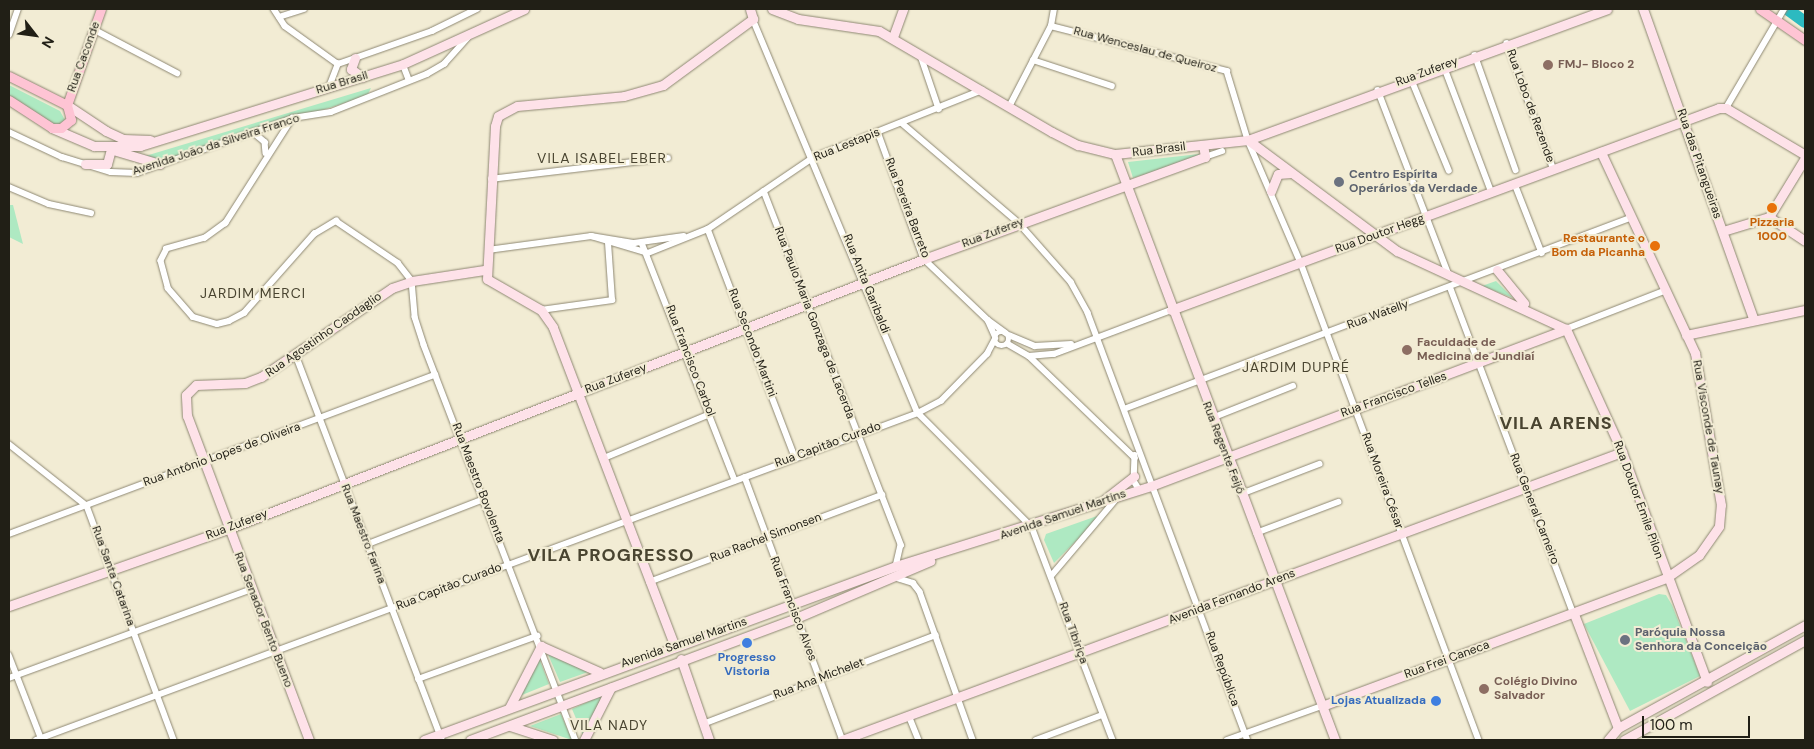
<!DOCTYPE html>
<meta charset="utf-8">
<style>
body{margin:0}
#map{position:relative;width:1814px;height:749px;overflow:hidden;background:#f2ecd4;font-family:"DM Sans",sans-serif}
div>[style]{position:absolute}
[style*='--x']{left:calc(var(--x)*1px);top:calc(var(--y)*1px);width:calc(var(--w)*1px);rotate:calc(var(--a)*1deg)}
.green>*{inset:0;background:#aee9c2}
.river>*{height:12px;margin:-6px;padding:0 6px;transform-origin:6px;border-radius:6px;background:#2cbac0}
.roads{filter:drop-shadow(0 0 1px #8e8873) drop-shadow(0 0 1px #8e8873)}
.street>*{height:5.5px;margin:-2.75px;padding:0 2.75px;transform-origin:2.75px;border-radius:2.75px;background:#fff}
.street>.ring{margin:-2.75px;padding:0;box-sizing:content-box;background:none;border:5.5px solid #fff;border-radius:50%}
.secondary>*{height:9px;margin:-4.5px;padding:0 4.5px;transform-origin:4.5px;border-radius:4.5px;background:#fee2e9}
.primary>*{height:9px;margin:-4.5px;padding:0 4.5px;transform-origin:4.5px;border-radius:4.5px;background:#fec4d4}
.dots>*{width:14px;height:14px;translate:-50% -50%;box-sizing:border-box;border:2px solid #f2ecd4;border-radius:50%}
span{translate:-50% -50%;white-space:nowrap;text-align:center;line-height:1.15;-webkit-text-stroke:4px #f2ecd4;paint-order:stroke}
.street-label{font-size:12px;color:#211f16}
.education-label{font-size:12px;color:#785e54;font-weight:700}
.left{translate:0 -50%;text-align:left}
.worship-label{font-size:12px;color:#5b616d;font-weight:700}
.food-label{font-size:12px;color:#c56008;font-weight:700}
.right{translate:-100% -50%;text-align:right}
.shop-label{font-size:12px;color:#366cbe;font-weight:700}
.neighbourhood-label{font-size:14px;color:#494430;letter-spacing:1px}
.district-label{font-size:18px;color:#494430;font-weight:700;letter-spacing:1px}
.frame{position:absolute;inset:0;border:10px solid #211f16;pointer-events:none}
.north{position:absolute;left:10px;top:10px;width:50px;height:50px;-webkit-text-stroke:4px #f2ecd4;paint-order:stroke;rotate:120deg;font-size:14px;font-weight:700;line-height:20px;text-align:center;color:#211f16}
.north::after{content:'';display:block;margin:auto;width:18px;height:22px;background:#211f16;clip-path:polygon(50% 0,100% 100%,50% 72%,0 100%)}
.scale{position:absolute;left:1642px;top:716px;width:108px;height:22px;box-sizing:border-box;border:2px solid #211f16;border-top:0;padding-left:6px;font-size:15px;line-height:18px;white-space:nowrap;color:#211f16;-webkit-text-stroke:4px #f2ecd4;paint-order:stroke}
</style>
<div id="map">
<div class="green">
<div style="clip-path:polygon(9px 85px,60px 111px,66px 122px,58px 127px,9px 97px)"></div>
<div style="clip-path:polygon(371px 88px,367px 96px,160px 161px,142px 157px)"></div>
<div style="clip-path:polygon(1199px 154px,1199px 158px,1133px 178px,1128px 162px)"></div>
<div style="clip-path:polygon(9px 205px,13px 205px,23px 244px,9px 237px)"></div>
<div style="clip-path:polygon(1496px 281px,1513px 298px,1482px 286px)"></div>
<div style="clip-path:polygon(1097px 516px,1098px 519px,1054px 563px,1044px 540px,1046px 534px)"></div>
<div style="clip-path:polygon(1659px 594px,1666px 595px,1672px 605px,1700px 676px,1630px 711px,1584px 624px)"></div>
<div style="clip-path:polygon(547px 652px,591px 671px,560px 682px)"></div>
<div style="clip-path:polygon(539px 658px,549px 684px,517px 697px)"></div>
<div style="clip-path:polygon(603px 695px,583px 735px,572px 709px)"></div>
<div style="clip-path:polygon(561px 714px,572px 740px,530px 726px)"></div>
</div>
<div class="river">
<div style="--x:1787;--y:9;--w:22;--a:36"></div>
</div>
<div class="roads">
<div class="street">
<div style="--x:274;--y:9;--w:20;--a:57"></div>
<div style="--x:285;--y:26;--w:65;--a:35.6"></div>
<div style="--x:279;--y:17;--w:26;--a:-18"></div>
<div style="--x:753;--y:19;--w:427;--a:67.3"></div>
<div style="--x:918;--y:413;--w:161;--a:45"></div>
<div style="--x:1032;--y:527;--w:228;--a:69.2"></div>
<div style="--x:1051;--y:26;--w:182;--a:14.3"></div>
<div style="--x:1227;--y:71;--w:72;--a:73.1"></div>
<div style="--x:1248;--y:140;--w:134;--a:66.7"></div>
<div style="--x:1301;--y:263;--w:509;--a:69.54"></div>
<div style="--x:95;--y:30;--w:93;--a:27.7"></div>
<div style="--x:9;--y:35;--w:28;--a:-71"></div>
<div style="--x:1507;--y:43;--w:135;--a:69.7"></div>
<div style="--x:1475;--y:55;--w:122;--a:70.4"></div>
<div style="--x:921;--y:56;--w:56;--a:71.2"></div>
<div style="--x:1033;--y:60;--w:83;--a:18.2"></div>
<div style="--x:338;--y:64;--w:100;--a:-19.3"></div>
<div style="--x:432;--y:31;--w:50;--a:-26.1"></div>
<div style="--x:403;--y:64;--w:17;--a:69"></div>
<div style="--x:1444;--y:66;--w:136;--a:69.3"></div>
<div style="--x:1411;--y:78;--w:100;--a:67.6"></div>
<div style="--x:329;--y:87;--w:25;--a:-69"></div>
<div style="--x:1378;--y:90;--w:195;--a:69"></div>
<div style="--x:1010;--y:105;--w:89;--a:-62.6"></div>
<div style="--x:1051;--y:26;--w:17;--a:-80"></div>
<div style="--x:1726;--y:108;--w:115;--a:-59.6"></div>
<div style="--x:293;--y:118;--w:125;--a:122.5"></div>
<div style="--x:226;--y:223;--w:26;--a:144"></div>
<div style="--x:205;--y:238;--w:40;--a:164"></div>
<div style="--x:167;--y:249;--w:13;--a:117"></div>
<div style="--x:161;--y:261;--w:28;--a:75"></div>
<div style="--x:168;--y:288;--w:38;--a:49"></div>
<div style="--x:193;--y:317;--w:25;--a:16"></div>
<div style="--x:217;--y:324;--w:12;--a:-14"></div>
<div style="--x:229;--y:321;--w:17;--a:-28"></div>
<div style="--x:244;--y:313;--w:106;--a:-48.5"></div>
<div style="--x:314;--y:234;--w:26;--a:-31"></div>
<div style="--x:336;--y:221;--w:75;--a:34.1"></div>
<div style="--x:398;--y:263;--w:23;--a:52"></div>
<div style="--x:412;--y:281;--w:36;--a:85"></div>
<div style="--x:415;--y:317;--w:29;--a:72"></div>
<div style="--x:424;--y:345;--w:423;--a:69"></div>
<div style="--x:902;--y:123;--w:154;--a:40.5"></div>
<div style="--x:1019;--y:223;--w:79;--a:48.6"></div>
<div style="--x:1071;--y:282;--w:35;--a:61"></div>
<div style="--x:1088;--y:313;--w:456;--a:69.5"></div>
<div style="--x:9;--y:132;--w:59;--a:25.3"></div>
<div style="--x:62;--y:157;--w:51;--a:17"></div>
<div style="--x:111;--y:172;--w:26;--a:2"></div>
<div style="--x:137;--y:173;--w:165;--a:-19.4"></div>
<div style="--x:293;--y:118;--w:38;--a:-9"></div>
<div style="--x:331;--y:112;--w:103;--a:-21.6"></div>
<div style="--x:427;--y:74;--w:20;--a:-30"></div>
<div style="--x:444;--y:64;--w:36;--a:-48"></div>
<div style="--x:253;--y:132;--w:16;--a:40"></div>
<div style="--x:265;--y:142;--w:11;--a:85"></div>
<div style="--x:878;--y:132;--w:135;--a:70.1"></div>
<div style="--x:924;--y:259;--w:88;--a:43.6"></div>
<div style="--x:988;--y:320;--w:17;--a:66"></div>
<div style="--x:1205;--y:157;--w:18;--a:-19"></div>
<div style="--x:491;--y:179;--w:178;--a:-6.8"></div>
<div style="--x:1515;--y:184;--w:74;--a:68.6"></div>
<div style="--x:9;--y:187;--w:43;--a:23"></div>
<div style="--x:49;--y:204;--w:43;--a:12.1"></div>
<div style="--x:764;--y:191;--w:380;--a:68.8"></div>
<div style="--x:901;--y:545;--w:22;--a:103"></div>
<div style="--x:708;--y:229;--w:244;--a:69.1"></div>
<div style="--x:591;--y:236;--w:59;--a:16.6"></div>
<div style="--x:648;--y:253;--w:65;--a:-21.8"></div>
<div style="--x:708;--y:229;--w:128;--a:-34.2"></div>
<div style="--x:814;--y:157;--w:181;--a:-21.7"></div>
<div style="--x:642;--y:243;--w:255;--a:68.6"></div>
<div style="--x:488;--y:250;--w:104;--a:-7.7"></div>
<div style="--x:591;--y:236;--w:44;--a:9.2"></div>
<div style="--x:634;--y:243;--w:50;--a:-8"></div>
<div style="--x:1451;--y:289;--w:347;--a:69.3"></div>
<div style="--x:541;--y:310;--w:72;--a:-8"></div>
<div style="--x:612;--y:300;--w:57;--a:-94"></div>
<div style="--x:988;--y:320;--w:22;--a:36"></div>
<div style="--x:1566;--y:329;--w:105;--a:-21.2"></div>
<div class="ring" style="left:995px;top:332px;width:8.5px;height:8.5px"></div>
<div style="--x:1009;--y:335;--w:28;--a:23"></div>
<div style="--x:1035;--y:346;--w:36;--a:-3"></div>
<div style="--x:1008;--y:344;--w:24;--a:30"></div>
<div style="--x:1029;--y:356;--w:147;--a:43.9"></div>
<div style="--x:296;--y:355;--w:412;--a:69.2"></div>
<div style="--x:1029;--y:356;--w:25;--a:-5"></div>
<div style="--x:1054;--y:354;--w:125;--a:-20.6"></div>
<div style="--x:1124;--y:409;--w:541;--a:-20.68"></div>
<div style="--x:1212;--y:418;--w:87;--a:-21.6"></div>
<div style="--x:9;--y:444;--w:100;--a:38.5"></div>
<div style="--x:87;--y:506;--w:250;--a:69.6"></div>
<div style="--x:1135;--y:455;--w:26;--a:92"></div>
<div style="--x:1134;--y:481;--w:9;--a:58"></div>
<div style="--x:604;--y:458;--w:115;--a:-22.5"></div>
<div style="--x:745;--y:477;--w:281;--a:69.6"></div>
<div style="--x:1241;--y:494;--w:84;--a:-21"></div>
<div style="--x:1256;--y:533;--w:88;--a:-20.7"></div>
<div style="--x:9;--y:534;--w:455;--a:-20.5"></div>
<div style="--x:368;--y:544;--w:124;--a:-21.2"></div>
<div style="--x:1052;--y:575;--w:101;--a:-49.8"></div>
<div style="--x:897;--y:578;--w:17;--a:17"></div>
<div style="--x:913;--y:583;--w:11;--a:52"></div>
<div style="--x:920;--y:592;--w:157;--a:70.3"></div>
<div style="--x:649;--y:582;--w:249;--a:-20.5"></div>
<div style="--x:9;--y:655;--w:91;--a:68.8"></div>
<div style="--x:9;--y:678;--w:259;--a:-20.1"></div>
<div style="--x:418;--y:679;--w:127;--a:-19.9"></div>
<div style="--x:910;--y:718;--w:24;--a:68"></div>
<div style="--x:703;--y:724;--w:249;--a:-20.9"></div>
<div style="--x:36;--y:740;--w:941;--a:-20.34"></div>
<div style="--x:918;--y:413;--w:26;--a:-28"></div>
<div style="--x:941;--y:401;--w:66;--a:-45.6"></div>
<div style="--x:987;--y:354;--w:17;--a:-62"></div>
<div style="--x:1036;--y:740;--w:71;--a:-20.7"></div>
<div style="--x:1227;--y:740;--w:101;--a:-19.7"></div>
</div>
<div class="secondary">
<div style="--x:772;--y:9;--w:28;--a:21"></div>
<div style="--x:798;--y:19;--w:82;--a:8.4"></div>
<div style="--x:879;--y:31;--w:200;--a:30.3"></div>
<div style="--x:1052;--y:132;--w:29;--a:27"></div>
<div style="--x:1078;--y:145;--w:38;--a:14"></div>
<div style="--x:1115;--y:154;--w:134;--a:-6"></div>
<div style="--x:1248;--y:140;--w:382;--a:-20"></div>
<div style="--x:1643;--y:9;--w:330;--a:70.4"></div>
<div style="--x:893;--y:37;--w:30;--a:-70"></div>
<div style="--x:355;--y:58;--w:12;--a:110"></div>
<div style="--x:351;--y:69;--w:14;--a:36"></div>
<div style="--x:67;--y:105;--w:47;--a:33.7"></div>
<div style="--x:106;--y:131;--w:19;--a:25"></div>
<div style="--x:123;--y:139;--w:27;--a:2"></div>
<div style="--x:52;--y:128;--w:46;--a:23.2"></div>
<div style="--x:94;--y:146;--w:46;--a:0"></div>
<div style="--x:140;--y:146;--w:275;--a:-17.3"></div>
<div style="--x:403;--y:64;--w:133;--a:-24.4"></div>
<div style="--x:1248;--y:140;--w:186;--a:36.7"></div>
<div style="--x:1397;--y:251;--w:186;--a:24.8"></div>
<div style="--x:1566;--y:329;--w:135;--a:65.5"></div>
<div style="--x:1622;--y:452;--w:245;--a:69.7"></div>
<div style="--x:113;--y:150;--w:49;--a:16.6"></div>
<div style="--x:1115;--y:154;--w:626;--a:69.42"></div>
<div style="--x:85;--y:164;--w:22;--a:0"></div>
<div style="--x:107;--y:164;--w:16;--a:-75"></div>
<div style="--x:1271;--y:191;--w:18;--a:-68"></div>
<div style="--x:1278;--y:174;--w:13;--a:-4"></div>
<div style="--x:1769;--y:217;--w:69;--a:-58.6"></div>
<div style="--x:1769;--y:217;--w:43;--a:33.7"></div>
<div style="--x:1723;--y:231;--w:48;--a:-16.9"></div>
<div style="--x:1497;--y:270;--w:43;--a:50.7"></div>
<div style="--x:1171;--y:310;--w:584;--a:-20.23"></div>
<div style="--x:1719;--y:108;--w:7;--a:0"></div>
<div style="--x:1726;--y:108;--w:92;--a:30.7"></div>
<div style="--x:1686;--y:335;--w:122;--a:-11.9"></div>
<div style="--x:1105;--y:499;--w:37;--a:-38"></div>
<div style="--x:9;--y:606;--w:232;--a:-19.4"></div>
<div style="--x:228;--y:529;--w:747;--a:-21.2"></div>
<div style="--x:924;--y:259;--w:299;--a:-20"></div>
<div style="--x:1205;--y:157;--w:12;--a:-99"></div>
<div style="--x:1574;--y:614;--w:122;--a:68.9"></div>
<div style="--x:675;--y:647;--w:342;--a:-110.9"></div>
<div style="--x:553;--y:327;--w:21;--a:-125"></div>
<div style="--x:541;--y:310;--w:62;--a:-150.1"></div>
<div style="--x:487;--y:279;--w:153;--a:-87"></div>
<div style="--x:495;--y:126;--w:10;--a:-73"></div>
<div style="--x:498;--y:116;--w:21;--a:-28"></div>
<div style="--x:517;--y:106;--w:107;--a:-5.3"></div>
<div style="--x:624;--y:96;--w:41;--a:-15.8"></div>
<div style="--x:663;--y:85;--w:112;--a:-36.3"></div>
<div style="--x:753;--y:19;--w:10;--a:-107"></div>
<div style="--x:681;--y:659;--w:86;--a:70.9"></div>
<div style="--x:1322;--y:706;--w:367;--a:-20.4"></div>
<div style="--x:1666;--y:578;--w:40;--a:-34.9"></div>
<div style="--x:1699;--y:555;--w:35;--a:-55"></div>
<div style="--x:1719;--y:526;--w:21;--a:-85"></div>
<div style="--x:1721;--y:505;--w:154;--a:-99.7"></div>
<div style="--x:1695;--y:353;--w:222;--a:-115.1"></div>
<div style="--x:509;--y:708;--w:70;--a:-62.7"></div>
<div style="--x:541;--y:646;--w:64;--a:24.1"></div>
<div style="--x:510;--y:726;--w:45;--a:18"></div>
<div style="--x:1618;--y:728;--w:213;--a:-28.8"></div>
<div style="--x:309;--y:740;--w:346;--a:-110.6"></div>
<div style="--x:187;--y:416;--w:21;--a:-93"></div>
<div style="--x:186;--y:395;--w:14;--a:-45"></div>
<div style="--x:196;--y:385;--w:49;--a:-2.3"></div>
<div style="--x:245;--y:383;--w:17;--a:-21"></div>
<div style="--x:261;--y:377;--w:158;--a:-34.2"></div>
<div style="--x:392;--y:288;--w:21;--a:-19"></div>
<div style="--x:412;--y:281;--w:73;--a:-8.7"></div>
<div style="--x:424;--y:740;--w:503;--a:-20.24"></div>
<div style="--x:896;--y:566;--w:267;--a:-17.4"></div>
<div style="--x:1151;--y:486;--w:444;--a:-20.7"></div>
<div style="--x:470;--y:740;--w:348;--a:-20.5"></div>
<div style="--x:796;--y:618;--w:146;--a:-23"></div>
<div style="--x:584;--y:740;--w:59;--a:-63"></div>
<div style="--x:842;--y:740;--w:831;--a:-20.27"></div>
<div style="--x:1608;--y:740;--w:16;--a:-50"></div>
<div style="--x:1624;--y:740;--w:207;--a:-28.9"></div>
</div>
<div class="primary">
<div style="--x:1760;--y:9;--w:55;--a:34.6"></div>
<div style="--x:9;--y:76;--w:65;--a:26.6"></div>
<div style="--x:9;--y:100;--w:51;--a:33.1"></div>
<div style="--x:52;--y:128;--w:9;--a:0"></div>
<div style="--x:61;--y:128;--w:13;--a:-39"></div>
<div style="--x:71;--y:120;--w:16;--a:-105"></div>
<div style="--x:67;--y:105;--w:102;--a:-70.5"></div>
</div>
</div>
<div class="dots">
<div style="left:1548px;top:65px;background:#8d6e63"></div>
<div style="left:1339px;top:182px;background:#6b7280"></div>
<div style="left:1772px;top:208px;background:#e8710a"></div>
<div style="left:1655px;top:246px;background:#e8710a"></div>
<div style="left:1407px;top:350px;background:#8d6e63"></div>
<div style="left:1625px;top:640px;background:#6b7280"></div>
<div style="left:747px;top:643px;background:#3f7fe0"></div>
<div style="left:1484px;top:689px;background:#8d6e63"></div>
<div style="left:1436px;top:701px;background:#3f7fe0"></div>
</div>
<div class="street-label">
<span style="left:1145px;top:50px;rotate:15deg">Rua Wenceslau de Queiroz</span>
<span style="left:84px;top:57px;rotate:-70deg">Rua Caconde</span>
<span style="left:1427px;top:72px;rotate:-20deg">Rua Zuferey</span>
<span style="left:342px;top:83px;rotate:-17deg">Rua Brasil</span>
<span style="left:1530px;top:106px;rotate:70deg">Rua Lobo de Rezende</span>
<span style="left:216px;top:145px;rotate:-18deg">Avenida João da Silveira Franco</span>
<span style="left:847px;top:145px;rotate:-22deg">Rua Lestapis</span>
<span style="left:1159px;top:150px;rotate:-7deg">Rua Brasil</span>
<span style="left:1699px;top:164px;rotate:71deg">Rua das Pitangueiras</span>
<span style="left:907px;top:208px;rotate:69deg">Rua Pereira Barreto</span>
<span style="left:993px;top:233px;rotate:-21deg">Rua Zuferey</span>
<span style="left:1380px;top:234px;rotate:-20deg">Rua Doutor Hegg</span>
<span style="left:866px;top:284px;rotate:68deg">Rua Anita Garibaldi</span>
<span style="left:1378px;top:315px;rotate:-20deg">Rua Watelly</span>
<span style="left:814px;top:323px;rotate:69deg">Rua Paulo Maria Gonzaga de Lacerda</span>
<span style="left:324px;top:335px;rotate:-35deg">Rua Agostinho Caodaglio</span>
<span style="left:752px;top:343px;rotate:69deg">Rua Secondo Martini</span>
<span style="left:690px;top:361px;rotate:69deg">Rua Francisco Carbol</span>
<span style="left:616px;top:379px;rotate:-21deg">Rua Zuferey</span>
<span style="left:1394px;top:395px;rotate:-20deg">Rua Francisco Telles</span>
<span style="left:1708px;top:427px;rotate:80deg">Rua Visconde de Taunay</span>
<span style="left:828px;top:445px;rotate:-20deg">Rua Capitão Curado</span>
<span style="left:1223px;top:448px;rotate:69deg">Rua Regente Feijó</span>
<span style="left:222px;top:455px;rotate:-20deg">Rua Antônio Lopes de Oliveira</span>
<span style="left:1382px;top:481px;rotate:70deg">Rua Moreira César</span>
<span style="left:478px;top:483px;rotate:69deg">Rua Maestro Bovolenta</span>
<span style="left:1638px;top:500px;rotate:70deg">Rua Doutor Emile Pilon</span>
<span style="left:1534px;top:509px;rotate:69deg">Rua General Carneiro</span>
<span style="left:1063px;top:515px;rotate:-19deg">Avenida Samuel Martins</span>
<span style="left:237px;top:525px;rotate:-21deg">Rua Zuferey</span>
<span style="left:363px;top:534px;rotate:69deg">Rua Maestro Farina</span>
<span style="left:766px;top:538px;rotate:-21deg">Rua Rachel Simonsen</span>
<span style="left:113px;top:576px;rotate:70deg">Rua Santa Catarina</span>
<span style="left:449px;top:587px;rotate:-21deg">Rua Capitão Curado</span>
<span style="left:1232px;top:597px;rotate:-21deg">Avenida Fernando Arens</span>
<span style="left:793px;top:609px;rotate:69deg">Rua Francisco Alves</span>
<span style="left:263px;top:620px;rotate:69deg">Rua Senador Bento Bueno</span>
<span style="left:1073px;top:633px;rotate:70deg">Rua Tibiriça</span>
<span style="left:684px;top:643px;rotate:-19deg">Avenida Samuel Martins</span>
<span style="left:1447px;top:660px;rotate:-20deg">Rua Frei Caneca</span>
<span style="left:1222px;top:669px;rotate:70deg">Rua República</span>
<span style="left:819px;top:679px;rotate:-21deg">Rua Ana Michelet</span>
</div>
<div class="education-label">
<span class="left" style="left:1558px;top:65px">FMJ- Bloco 2</span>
<span class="left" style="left:1417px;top:350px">Faculdade de<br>Medicina de Jundiaí</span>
<span class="left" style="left:1494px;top:689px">Colégio Divino<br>Salvador</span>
</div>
<div class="worship-label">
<span class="left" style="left:1349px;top:182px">Centro Espírita<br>Operários da Verdade</span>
<span class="left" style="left:1635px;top:640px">Paróquia Nossa<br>Senhora da Conceição</span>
</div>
<div class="food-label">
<span style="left:1772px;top:230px">Pizzaria<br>1000</span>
<span class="right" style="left:1645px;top:246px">Restaurante o<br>Bom da Picanha</span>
</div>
<div class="shop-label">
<span style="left:747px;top:665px">Progresso<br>Vistoria</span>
<span class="right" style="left:1426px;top:701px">Lojas Atualizada</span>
</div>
<div class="neighbourhood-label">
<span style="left:602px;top:158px">VILA ISABEL EBER</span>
<span style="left:253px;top:293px">JARDIM MERCI</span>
<span style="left:1296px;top:367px">JARDIM DUPRÉ</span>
<span style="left:609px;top:725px">VILA NADY</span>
</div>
<div class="district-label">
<span style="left:1556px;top:423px">VILA ARENS</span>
<span style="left:611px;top:555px">VILA PROGRESSO</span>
</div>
<div class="frame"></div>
<div class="north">N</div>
<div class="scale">100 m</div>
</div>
